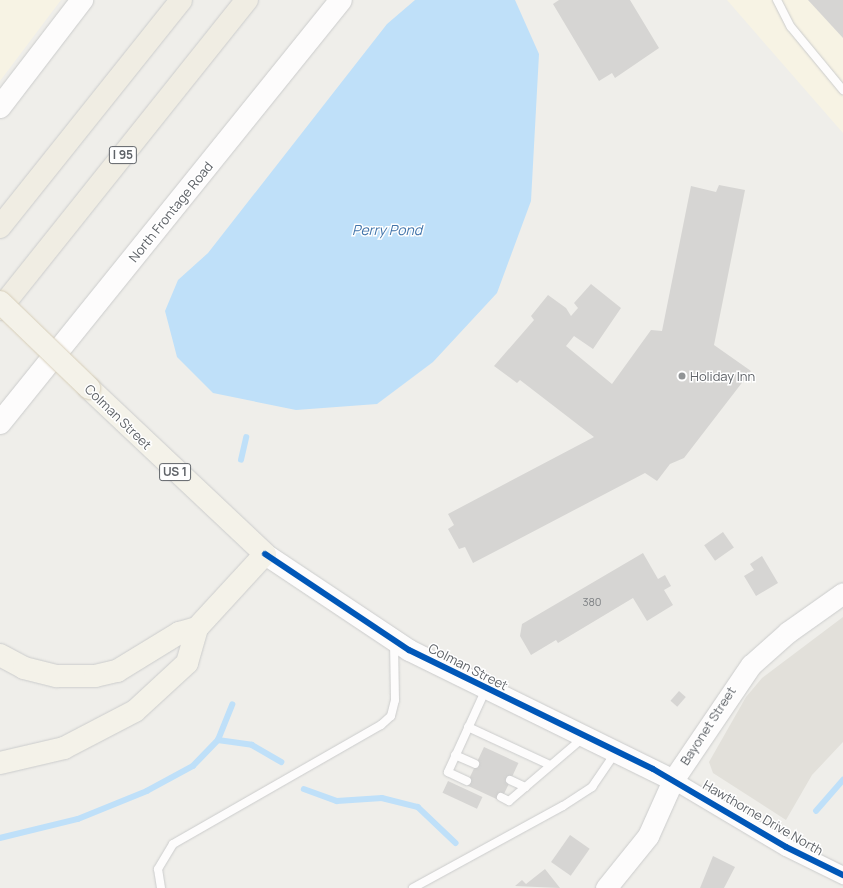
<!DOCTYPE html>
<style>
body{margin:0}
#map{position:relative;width:843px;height:888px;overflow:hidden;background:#efeeea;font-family:Manrope,sans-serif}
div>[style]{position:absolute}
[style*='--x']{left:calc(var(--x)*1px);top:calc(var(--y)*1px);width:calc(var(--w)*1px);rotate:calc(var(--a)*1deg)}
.commercial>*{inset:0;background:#f7f3e4}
.education>*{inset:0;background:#e2e0da}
.water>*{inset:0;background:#bfe0f9}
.stream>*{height:5.5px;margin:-2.75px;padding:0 2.75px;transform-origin:2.75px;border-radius:2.75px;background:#bfe0f9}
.building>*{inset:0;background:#d6d5d3;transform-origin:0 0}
.roads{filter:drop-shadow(0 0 1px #cbcccc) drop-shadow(0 0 1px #cbcccc)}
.service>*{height:8px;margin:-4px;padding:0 4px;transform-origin:4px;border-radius:4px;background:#fdfcfc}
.minor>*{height:17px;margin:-8.5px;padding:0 8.5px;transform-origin:8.5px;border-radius:8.5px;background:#fdfcfc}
.tertiary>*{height:21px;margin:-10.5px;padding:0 10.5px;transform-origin:10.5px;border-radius:10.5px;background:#fdfcfc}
.secondary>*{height:22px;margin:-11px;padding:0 11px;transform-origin:11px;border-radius:11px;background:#fdfcfc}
.primary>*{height:22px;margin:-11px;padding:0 11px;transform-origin:11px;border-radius:11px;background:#f4f2e9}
.motorway>*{height:22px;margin:-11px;padding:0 11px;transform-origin:11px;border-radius:11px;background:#f0ede3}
.bridges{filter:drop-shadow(0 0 1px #d7ceb8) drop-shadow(0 0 1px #d7ceb8)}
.primary-bridge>*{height:22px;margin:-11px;padding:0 11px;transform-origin:11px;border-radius:11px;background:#f4f2e9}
.cycleway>*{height:6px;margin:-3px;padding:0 3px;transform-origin:3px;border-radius:3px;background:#0057b8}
.dots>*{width:11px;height:11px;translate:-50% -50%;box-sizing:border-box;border:2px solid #fff;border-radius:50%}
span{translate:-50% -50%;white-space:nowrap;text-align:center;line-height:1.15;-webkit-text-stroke:3px #fff;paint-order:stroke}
.number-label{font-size:11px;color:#7e8184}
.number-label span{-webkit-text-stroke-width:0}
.shield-label span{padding:1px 3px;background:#fff;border:1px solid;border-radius:3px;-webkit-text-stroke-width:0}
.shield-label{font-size:12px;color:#5f6368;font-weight:700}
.street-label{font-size:13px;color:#5f6368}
.poi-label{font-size:13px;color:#5f6368}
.left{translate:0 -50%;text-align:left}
.water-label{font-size:14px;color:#4174aa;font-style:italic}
</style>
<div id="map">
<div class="commercial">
<div style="clip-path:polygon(0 0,61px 0,0 81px)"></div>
<div style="clip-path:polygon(727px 0,843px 0,843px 133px)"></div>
</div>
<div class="education">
<div style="clip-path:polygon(843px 617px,843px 742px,812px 775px,786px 820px,713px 773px,709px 762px,746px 697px,762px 678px)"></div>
</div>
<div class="water">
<div style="clip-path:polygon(415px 0,515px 0,539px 54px,531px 201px,497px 293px,433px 362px,377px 404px,296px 410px,213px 393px,177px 357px,165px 311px,178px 280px,208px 253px,387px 24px)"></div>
</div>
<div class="stream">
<div style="--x:241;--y:460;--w:23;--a:-77"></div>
<div style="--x:218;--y:740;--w:34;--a:8"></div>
<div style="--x:252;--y:745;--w:34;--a:30"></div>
<div style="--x:304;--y:789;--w:35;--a:20"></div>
<div style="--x:337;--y:801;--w:45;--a:-3.8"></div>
<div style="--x:382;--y:798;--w:37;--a:14"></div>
<div style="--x:418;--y:807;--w:52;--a:43.5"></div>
<div style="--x:816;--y:811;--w:41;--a:-48.9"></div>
<div style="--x:0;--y:838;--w:80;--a:-13.7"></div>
<div style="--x:78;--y:819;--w:74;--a:-22.1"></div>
<div style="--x:147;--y:791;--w:52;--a:-28.5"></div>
<div style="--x:193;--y:766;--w:36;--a:-46"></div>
<div style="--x:218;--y:740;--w:38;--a:-68"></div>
</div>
<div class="building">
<div style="clip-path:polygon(559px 0,630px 0,659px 48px,615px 78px,612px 73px,599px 81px,553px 4px)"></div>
<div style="clip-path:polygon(808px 0,843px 0,843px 38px)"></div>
<div style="clip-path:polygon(719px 185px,745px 190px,714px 345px,751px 371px,684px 458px,670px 464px,657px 481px,645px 473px,473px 563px,465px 547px,459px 549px,448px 529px,454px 525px,448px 514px,594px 437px,520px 380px,517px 383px,494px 366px,534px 320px,531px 316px,548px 295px,566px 308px,571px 316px,578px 308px,574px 303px,591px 284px,621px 308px,593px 349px,574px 336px,566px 346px,612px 384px,651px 330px,662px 331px,691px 186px,716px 192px)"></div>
<div style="left:723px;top:532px;width:19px;height:23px;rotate:55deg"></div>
<div style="clip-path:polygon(643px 553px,658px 579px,665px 575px,671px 586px,664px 590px,673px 605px,647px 621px,633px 598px,558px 643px,556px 640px,531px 655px,520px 636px,522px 624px)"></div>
<div style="clip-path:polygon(762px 556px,778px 583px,756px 596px,744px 576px,754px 570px,750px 564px)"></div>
<div style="left:679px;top:691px;width:9px;height:13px;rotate:41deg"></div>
<div style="left:484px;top:747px;width:38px;height:42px;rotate:25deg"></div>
<div style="left:448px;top:781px;width:38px;height:13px;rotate:25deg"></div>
<div style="left:570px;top:835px;width:24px;height:33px;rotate:35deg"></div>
<div style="clip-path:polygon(713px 856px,735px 867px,724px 888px,700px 888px)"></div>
<div style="clip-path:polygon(545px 869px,560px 888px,515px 886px,522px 880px,526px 884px)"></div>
</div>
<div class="roads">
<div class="service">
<div style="--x:777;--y:0;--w:30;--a:63"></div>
<div style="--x:791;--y:27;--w:82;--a:50.5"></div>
<div style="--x:468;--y:727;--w:90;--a:24.9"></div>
<div style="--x:455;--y:755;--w:22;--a:24"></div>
<div style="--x:510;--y:780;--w:17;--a:25"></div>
<div style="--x:467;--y:781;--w:21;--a:-155"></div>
<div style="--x:448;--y:772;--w:91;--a:-65.4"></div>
<div style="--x:501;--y:797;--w:9;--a:27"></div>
<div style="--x:509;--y:801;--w:99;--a:-40.5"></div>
<div style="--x:161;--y:888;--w:19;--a:-99"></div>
<div style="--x:158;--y:869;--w:29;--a:-59"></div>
<div style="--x:173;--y:844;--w:240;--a:-29.8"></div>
<div style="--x:381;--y:725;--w:13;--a:-42"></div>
<div style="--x:391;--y:716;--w:16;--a:-76"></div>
<div style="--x:395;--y:700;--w:58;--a:-91"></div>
<div style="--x:413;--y:888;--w:171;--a:-28.7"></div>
<div style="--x:563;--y:806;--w:35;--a:-33"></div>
<div style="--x:592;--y:787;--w:42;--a:-55.6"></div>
</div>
<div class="minor">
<div style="--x:673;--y:780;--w:131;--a:30.7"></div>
<div style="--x:786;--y:847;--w:64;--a:26.2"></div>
</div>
<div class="tertiary">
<div style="--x:265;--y:554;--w:173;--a:33.7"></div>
<div style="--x:409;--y:650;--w:294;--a:26.2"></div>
<div style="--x:606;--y:888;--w:67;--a:-51.1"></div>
<div style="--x:648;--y:836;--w:61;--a:-65.9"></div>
<div style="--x:673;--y:780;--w:139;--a:-55.9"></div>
<div style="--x:751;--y:665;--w:50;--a:-41.7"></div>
<div style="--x:788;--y:632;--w:67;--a:-35.3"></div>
</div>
<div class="secondary">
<div style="--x:0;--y:107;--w:135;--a:-52.5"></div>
<div style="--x:0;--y:423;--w:543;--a:-51.13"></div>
</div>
<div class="primary">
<div style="--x:0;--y:655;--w:27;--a:28"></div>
<div style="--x:24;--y:668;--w:34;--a:14"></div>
<div style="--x:57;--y:676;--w:38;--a:0"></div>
<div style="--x:95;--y:676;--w:23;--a:-13"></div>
<div style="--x:117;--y:671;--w:73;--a:-31.5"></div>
<div style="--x:179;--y:633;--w:19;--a:-16"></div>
<div style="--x:197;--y:628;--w:100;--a:-47.4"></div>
<div style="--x:265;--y:554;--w:242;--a:-136.7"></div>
<div style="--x:0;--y:763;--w:66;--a:-13.2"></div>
<div style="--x:64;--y:748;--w:80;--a:-27.5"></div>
<div style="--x:135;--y:711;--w:71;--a:-42.7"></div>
<div style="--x:187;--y:663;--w:36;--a:-74"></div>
</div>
<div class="motorway">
<div style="--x:0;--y:227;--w:290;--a:-51.4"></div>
<div style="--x:0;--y:309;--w:396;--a:-51.4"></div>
</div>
</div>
<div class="bridges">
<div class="primary-bridge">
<div style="--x:0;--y:302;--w:124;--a:44"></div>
</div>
</div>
<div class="cycleway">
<div style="--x:265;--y:554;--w:173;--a:33.7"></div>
<div style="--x:409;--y:650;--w:271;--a:26"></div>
<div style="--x:653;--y:769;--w:154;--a:30.4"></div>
<div style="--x:786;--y:847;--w:64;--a:26.2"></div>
</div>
<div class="dots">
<div style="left:682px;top:376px;background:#919496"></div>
</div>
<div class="number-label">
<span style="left:592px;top:602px">380</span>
</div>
<div class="shield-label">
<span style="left:123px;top:155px">I 95</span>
<span style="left:175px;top:472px">US 1</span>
</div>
<div class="street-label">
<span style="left:171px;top:212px;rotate:-51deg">North Frontage Road</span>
<span style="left:118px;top:417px;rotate:44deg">Colman Street</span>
<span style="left:468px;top:667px;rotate:27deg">Colman Street</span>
<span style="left:708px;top:726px;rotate:-57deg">Bayonet Street</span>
<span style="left:763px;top:818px;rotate:30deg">Hawthorne Drive North</span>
</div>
<div class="poi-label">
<span class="left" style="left:690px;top:376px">Holiday Inn</span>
</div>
<div class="water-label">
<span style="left:387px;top:230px">Perry Pond</span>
</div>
</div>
